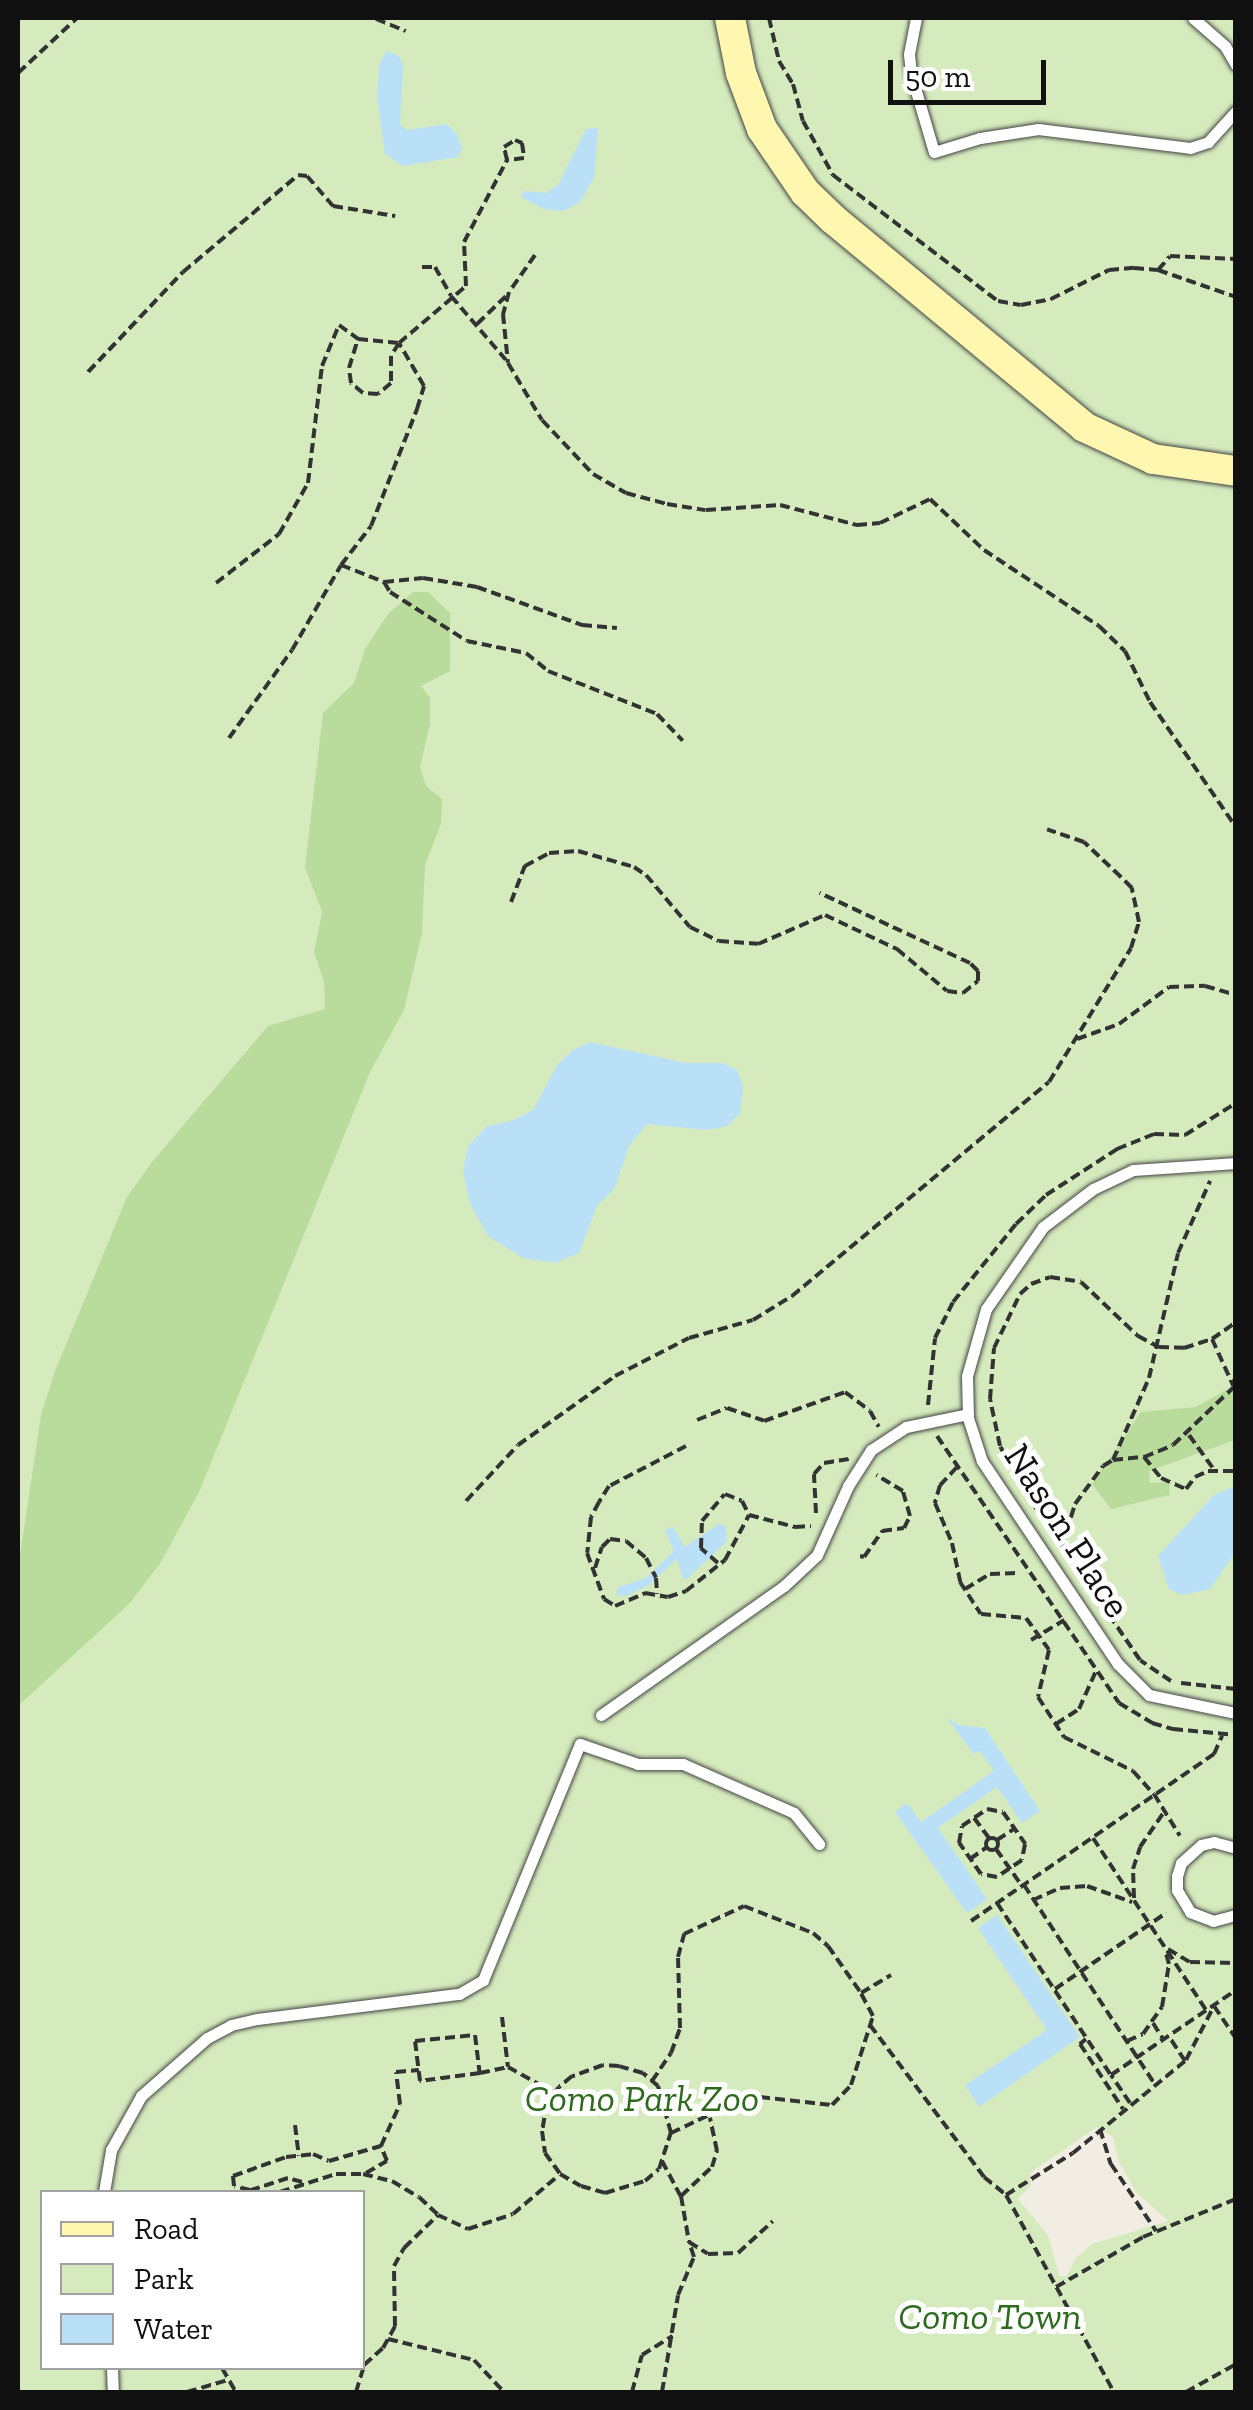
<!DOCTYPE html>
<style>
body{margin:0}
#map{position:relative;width:1253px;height:2410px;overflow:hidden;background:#fffdf5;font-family:"Zilla Slab",serif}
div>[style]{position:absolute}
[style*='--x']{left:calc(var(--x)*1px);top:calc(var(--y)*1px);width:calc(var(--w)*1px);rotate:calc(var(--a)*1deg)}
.green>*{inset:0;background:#d5ebbd}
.forest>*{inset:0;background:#b9dc9c}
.plaza>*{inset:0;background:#f1ede2}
.water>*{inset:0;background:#b9e0f7}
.path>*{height:4px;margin-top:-2px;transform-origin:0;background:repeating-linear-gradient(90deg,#333 0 10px,transparent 0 15px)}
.path>.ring{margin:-2px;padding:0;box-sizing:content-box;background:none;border:4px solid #333;border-radius:50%}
.roads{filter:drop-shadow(0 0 2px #444) drop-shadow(0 0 2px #444)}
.lane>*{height:11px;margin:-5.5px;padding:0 5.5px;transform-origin:5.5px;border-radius:5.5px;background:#fff}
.secondary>*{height:30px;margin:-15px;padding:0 15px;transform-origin:15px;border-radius:15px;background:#fff6b0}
span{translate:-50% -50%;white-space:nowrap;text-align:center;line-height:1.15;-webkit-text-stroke:10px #fff;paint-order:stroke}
.street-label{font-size:38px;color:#111}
.park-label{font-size:38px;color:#2f6b1f;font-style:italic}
.frame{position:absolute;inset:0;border:20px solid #111;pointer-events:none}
.legend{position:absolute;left:40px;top:2190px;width:325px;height:180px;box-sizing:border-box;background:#fff;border:2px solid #a0a0a0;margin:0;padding:12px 18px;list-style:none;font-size:30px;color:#111}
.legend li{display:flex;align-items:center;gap:20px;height:50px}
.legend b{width:50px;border:2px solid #a0a0a0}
.scale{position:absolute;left:888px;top:60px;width:158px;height:45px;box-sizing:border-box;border:5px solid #111;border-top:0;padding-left:12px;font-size:30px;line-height:35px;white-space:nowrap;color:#111;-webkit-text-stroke:8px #fff;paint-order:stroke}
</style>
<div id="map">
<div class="green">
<div style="clip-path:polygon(evenodd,18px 18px,1235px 18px,1235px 2392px,18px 2392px,18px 18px,42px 2192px,362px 2192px,362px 2368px,42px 2368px,42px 2192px)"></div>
</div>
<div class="forest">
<div style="clip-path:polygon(413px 592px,428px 592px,450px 613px,450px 671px,421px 686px,430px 698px,430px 724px,420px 767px,426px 786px,442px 799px,441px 824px,425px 865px,422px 933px,404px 1010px,370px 1072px,199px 1492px,161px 1562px,129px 1604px,18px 1706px,18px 1569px,41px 1415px,55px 1371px,127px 1197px,152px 1162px,268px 1026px,325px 1009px,324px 982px,314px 952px,322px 912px,305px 867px,323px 713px,354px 683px,365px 649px,388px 614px)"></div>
<div style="clip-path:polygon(1233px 1386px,1235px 1440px,1149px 1471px,1150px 1483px,1169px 1482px,1170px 1495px,1111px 1509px,1092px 1484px,1141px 1412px,1196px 1407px)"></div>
</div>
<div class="plaza">
<div style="clip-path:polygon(1097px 2127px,1113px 2137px,1118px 2160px,1136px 2192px,1168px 2221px,1092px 2244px,1075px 2259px,1067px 2276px,1059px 2276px,1048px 2235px,1018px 2199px,1031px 2185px,1030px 2173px)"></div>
</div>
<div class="water">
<div style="clip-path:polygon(386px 51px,399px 56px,403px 66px,400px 125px,407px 130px,446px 124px,457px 134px,462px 148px,458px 157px,403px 166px,385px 154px,377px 98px,379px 66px)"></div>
<div style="clip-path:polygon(598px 128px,594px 178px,580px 202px,564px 211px,544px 209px,521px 197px,523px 191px,546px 193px,558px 185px,586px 129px)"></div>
<div style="clip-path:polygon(590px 1042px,685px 1063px,722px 1063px,737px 1070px,743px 1085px,740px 1113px,727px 1126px,706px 1130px,647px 1124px,629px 1146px,615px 1188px,597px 1206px,579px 1253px,555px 1263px,523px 1258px,488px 1236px,470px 1204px,463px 1170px,468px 1146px,487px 1126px,511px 1121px,533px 1110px,557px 1065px,573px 1050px)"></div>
<div style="clip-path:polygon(1235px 1486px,1235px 1553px,1210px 1589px,1182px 1595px,1169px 1589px,1158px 1556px,1214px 1495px)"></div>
<div style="clip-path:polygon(720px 1523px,726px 1527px,727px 1541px,687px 1579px,683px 1579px,677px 1559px,649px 1585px,627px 1596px,616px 1595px,618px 1587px,646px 1578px,674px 1551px,665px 1531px,672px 1526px,685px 1547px)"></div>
<div style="clip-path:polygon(946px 1717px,958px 1725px,985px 1728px,1040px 1811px,1022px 1823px,997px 1787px,938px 1828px,987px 1899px,967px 1913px,895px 1812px,907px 1803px,921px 1822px,994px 1771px,980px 1751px,974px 1754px)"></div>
<div style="clip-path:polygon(997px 1915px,1080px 2037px,979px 2107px,965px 2085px,1047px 2030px,978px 1928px)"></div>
</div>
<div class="path">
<div style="--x:769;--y:18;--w:44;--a:76.9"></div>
<div style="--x:779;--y:61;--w:27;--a:59"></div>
<div style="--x:793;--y:84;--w:38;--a:75"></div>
<div style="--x:803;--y:121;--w:62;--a:60.9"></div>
<div style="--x:833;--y:175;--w:208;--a:37.4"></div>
<div style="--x:998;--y:301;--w:23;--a:10"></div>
<div style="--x:1021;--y:305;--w:31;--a:-11"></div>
<div style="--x:1051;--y:299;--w:65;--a:-26.6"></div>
<div style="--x:1109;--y:270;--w:25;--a:-5"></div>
<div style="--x:1134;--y:268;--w:24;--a:5"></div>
<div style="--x:1158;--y:270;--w:83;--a:19.1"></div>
<div style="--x:376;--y:19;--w:32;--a:22"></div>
<div style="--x:18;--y:73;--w:81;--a:-43"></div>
<div style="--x:535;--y:255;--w:45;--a:125.1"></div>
<div style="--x:509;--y:292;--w:23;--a:105"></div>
<div style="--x:503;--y:314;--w:49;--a:84.2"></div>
<div style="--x:508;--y:363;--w:66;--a:59.2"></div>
<div style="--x:542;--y:420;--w:74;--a:46.6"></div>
<div style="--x:593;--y:474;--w:38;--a:30"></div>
<div style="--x:626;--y:493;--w:42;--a:15"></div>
<div style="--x:667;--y:504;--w:39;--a:9"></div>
<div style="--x:706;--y:510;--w:74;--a:-3.9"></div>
<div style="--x:780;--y:505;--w:80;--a:14.6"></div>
<div style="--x:857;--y:525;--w:23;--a:-5"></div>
<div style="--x:880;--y:523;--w:55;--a:-25.6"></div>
<div style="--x:930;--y:499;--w:74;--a:43.4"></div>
<div style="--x:984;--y:550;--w:138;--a:33.5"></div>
<div style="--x:1099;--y:626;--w:36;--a:44"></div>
<div style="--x:1125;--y:651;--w:57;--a:63.9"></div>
<div style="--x:1150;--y:702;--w:152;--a:55.5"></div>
<div style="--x:422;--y:267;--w:13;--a:0"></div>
<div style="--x:435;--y:267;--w:33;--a:61"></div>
<div style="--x:451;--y:296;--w:84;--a:49.3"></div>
<div style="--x:1158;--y:270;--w:18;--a:-49"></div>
<div style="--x:1170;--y:256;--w:66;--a:2.6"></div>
<div style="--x:477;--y:324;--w:40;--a:-44"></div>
<div style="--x:88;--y:372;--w:138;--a:-46.5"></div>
<div style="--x:183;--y:272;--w:150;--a:-40.1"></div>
<div style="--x:298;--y:175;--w:9;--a:6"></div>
<div style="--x:307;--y:176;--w:40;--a:49"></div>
<div style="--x:333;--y:206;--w:63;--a:9.2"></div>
<div style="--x:341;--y:565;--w:46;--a:21.6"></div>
<div style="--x:384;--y:582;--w:12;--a:59"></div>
<div style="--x:390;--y:592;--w:91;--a:32.5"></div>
<div style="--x:467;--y:641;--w:60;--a:11.5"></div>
<div style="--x:526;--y:653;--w:28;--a:39"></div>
<div style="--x:548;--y:671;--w:117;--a:21.5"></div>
<div style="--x:657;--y:714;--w:37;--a:46"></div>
<div style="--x:384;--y:582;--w:39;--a:-6"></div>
<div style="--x:423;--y:578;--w:55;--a:9.5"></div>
<div style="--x:477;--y:587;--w:112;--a:19.9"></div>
<div style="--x:582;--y:625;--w:35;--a:5"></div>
<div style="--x:216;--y:583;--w:80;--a:-37.9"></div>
<div style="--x:279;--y:534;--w:59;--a:-60.4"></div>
<div style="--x:308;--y:483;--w:118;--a:-83.2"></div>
<div style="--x:322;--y:366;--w:44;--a:-67.5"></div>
<div style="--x:339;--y:325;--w:24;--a:36"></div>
<div style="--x:358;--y:339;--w:41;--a:5.6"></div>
<div style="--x:399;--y:343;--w:88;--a:-40.4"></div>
<div style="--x:466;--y:286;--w:44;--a:-92.6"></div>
<div style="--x:464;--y:242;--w:93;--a:-62.3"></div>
<div style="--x:507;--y:160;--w:13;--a:-103"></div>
<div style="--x:504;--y:147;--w:13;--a:-32"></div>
<div style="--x:515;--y:140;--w:8;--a:23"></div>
<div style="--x:522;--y:143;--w:15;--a:82"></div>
<div style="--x:524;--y:158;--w:17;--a:173"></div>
<div style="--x:229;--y:738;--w:108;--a:-54.4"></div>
<div style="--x:292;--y:650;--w:98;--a:-60"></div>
<div style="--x:341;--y:565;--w:49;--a:-52.4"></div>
<div style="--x:371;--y:526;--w:126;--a:-68.5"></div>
<div style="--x:417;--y:409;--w:24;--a:-73"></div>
<div style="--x:424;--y:386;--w:50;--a:-120.2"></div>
<div style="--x:399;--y:343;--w:15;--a:122"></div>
<div style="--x:391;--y:356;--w:27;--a:90"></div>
<div style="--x:391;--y:383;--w:17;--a:140"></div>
<div style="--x:378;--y:394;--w:15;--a:-176"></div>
<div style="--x:363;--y:393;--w:16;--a:-140"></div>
<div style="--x:351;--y:383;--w:15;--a:-98"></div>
<div style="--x:349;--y:368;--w:30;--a:-73"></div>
<div style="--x:511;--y:902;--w:39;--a:-69"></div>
<div style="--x:525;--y:866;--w:27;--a:-28"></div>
<div style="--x:549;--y:853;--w:29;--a:-4"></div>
<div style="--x:578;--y:851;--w:58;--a:15.9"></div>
<div style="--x:634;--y:867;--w:14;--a:34"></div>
<div style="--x:646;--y:875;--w:68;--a:49.8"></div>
<div style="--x:690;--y:927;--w:32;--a:26"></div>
<div style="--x:719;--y:941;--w:39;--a:4"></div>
<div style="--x:758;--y:944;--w:73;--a:-23.4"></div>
<div style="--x:825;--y:915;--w:80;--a:25.3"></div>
<div style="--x:897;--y:949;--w:65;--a:40"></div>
<div style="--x:947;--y:991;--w:16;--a:7"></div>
<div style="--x:963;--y:993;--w:19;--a:-39"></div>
<div style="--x:978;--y:981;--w:10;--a:-90"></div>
<div style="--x:978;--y:971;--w:11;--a:-135"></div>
<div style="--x:970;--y:963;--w:166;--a:-155"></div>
<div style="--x:1077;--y:1039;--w:45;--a:-19.7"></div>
<div style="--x:1119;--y:1024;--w:62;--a:-36.5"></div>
<div style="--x:1169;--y:987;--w:36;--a:-2"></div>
<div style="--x:1205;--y:986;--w:32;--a:16"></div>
<div style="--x:1212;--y:1339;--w:51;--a:65.5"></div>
<div style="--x:928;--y:1405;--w:67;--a:-84"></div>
<div style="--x:935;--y:1338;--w:40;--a:-63.4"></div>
<div style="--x:953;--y:1302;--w:100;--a:-51.1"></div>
<div style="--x:1016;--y:1224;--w:42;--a:-44"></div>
<div style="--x:1046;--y:1195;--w:85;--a:-32.9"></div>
<div style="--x:1117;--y:1149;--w:40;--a:-22"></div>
<div style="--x:1154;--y:1134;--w:31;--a:2"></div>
<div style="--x:1185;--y:1135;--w:60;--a:-32.1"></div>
<div style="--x:697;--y:1420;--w:32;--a:-22"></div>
<div style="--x:727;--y:1408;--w:39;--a:19"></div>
<div style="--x:764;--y:1421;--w:86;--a:-19.7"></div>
<div style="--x:845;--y:1392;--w:31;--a:37"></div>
<div style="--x:870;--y:1411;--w:18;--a:61"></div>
<div style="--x:1189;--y:1435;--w:44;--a:54.2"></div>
<div style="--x:937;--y:1436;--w:323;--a:55.7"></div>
<div style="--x:1119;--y:1703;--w:39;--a:31"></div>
<div style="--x:1152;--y:1723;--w:22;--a:16"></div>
<div style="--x:1173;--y:1729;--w:63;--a:5.4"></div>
<div style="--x:686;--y:1446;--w:87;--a:152.5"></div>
<div style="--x:609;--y:1486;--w:19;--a:122"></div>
<div style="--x:599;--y:1502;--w:17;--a:118"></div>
<div style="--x:591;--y:1517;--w:36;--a:96"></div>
<div style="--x:587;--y:1553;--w:49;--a:69.7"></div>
<div style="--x:604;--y:1599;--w:13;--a:32"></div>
<div style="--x:615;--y:1606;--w:33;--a:-23"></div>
<div style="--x:645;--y:1593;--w:23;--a:10"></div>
<div style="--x:668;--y:1597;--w:19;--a:-18"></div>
<div style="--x:686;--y:1591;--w:50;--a:-38.5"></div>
<div style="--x:725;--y:1560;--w:51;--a:-61.9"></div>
<div style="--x:749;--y:1515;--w:48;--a:14.6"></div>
<div style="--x:795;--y:1527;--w:16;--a:-4"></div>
<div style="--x:1144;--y:1457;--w:27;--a:51"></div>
<div style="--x:1161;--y:1478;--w:27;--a:24"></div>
<div style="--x:1186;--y:1489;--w:15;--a:-53"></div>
<div style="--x:1195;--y:1477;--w:14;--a:-25"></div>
<div style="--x:1208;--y:1471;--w:28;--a:0"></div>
<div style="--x:1113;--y:1460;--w:31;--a:-6"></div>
<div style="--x:1144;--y:1457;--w:31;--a:-22"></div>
<div style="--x:1173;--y:1445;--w:87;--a:-43.6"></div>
<div style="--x:957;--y:1467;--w:25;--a:133"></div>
<div style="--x:940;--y:1485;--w:19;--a:106"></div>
<div style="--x:935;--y:1503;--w:43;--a:67"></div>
<div style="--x:952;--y:1543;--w:40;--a:78"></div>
<div style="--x:960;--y:1582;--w:38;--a:57"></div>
<div style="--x:981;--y:1614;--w:45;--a:5.1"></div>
<div style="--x:1026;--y:1618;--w:39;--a:54"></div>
<div style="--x:1049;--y:1650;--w:48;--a:103.2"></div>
<div style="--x:1038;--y:1697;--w:48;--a:57"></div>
<div style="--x:1064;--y:1737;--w:77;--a:26.2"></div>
<div style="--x:1133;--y:1771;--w:31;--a:48"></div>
<div style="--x:1154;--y:1794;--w:49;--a:58.2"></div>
<div style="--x:466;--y:1501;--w:76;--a:-47.1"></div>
<div style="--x:518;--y:1445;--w:119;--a:-35.4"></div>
<div style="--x:615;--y:1376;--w:83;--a:-27.2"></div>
<div style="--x:689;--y:1338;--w:66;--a:-15.7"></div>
<div style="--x:753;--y:1320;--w:46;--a:-31.6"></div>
<div style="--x:792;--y:1296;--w:334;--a:-39.8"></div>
<div style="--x:1049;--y:1082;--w:157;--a:-58.5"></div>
<div style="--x:1131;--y:948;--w:27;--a:-73"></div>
<div style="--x:1139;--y:922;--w:35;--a:-102"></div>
<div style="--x:1132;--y:888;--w:16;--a:-135"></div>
<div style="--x:1121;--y:877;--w:51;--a:-136.6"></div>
<div style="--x:1084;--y:842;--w:39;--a:-161"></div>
<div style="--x:816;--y:1513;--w:39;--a:-93"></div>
<div style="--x:814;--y:1474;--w:15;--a:-48"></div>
<div style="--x:824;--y:1463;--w:25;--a:-9"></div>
<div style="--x:1062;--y:1546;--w:44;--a:-72.8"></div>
<div style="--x:1075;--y:1504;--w:47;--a:-53.6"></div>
<div style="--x:1103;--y:1466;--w:12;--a:-31"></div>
<div style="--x:1113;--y:1460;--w:90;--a:-66.3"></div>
<div style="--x:1149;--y:1378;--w:128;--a:-76.9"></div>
<div style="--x:1178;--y:1253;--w:79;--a:-66"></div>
<div style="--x:860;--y:1556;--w:4;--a:14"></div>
<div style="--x:864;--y:1557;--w:32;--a:-55"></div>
<div style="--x:882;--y:1531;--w:22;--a:-8"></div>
<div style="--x:904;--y:1528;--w:13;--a:-63"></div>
<div style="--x:910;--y:1516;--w:26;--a:-106"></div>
<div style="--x:903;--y:1491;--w:31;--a:-149"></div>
<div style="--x:718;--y:1563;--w:23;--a:-139"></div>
<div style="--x:701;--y:1548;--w:27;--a:-88"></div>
<div style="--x:702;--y:1521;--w:35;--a:-50"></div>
<div style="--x:725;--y:1494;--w:18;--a:22"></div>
<div style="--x:742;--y:1501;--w:16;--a:63"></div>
<div style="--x:595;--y:1568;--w:22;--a:-72"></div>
<div style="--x:602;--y:1547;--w:11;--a:-45"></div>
<div style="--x:610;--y:1539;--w:16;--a:7"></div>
<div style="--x:626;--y:1541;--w:26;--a:40"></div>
<div style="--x:646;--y:1558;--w:22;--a:63"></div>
<div style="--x:656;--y:1578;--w:16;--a:86"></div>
<div style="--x:965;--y:1589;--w:29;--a:-31"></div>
<div style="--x:990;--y:1574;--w:29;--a:-2"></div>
<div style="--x:1031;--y:1640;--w:39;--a:-31"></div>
<div style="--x:1171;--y:1681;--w:37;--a:-146"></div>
<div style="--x:1140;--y:1660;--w:200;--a:-124.4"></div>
<div style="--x:1027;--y:1495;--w:56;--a:-118.9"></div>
<div style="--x:1000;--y:1446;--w:48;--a:-102"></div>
<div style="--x:990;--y:1399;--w:51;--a:-85.5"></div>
<div style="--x:994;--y:1348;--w:60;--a:-64.3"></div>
<div style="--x:1020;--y:1294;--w:15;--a:-42"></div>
<div style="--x:1031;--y:1284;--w:20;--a:-20"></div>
<div style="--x:1050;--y:1277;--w:31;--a:9"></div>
<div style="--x:1081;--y:1282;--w:79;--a:43.5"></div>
<div style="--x:1138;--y:1336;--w:24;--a:28"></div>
<div style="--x:1159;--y:1347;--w:25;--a:2"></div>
<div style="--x:1184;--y:1348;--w:29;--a:-18"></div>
<div style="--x:1212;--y:1339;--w:29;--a:-35"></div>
<div style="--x:1181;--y:1683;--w:55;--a:6.2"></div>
<div style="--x:1056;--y:1724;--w:27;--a:-33"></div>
<div style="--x:1079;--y:1709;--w:42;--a:-65.9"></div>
<div style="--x:987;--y:1809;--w:16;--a:11"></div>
<div style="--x:1003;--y:1812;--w:39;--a:55"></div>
<div style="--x:1025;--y:1844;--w:16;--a:101"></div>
<div style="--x:1022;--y:1860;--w:30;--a:146"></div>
<div style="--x:997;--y:1877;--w:16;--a:-169"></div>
<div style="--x:981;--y:1874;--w:38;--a:-125"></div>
<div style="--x:959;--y:1843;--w:17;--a:-80"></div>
<div style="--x:962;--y:1826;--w:30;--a:-34"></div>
<div style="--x:974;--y:1818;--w:25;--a:53"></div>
<div class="ring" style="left:986px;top:1838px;width:8px;height:8px"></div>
<div style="--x:1093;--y:1838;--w:206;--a:56.7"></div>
<div style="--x:997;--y:1840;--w:20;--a:-33"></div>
<div style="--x:996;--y:1849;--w:45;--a:54.9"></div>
<div style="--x:970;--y:1859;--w:21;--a:-35"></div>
<div style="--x:1024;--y:1885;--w:240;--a:56.7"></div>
<div style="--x:1134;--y:1898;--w:29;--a:-92"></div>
<div style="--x:1133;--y:1869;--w:23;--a:-72"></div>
<div style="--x:1140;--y:1847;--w:42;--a:-55.6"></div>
<div style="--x:1033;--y:1900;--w:30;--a:-24"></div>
<div style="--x:1060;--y:1888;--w:27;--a:-4"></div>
<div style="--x:1087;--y:1886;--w:48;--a:19.6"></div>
<div style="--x:997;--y:1903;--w:206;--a:56.5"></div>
<div style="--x:971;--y:1921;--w:295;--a:-34.5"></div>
<div style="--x:1214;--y:1754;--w:20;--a:-66"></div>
<div style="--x:1168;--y:1949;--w:26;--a:31"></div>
<div style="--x:1190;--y:1962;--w:46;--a:1.2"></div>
<div style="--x:1055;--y:1989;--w:135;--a:-34.4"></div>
<div style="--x:502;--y:2017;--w:50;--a:83.2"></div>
<div style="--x:508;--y:2067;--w:54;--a:29"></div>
<div style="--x:1153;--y:2023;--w:19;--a:58"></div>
<div style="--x:870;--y:2025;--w:190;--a:53.1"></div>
<div style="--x:984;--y:2177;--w:28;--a:39"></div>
<div style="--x:1006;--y:2195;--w:225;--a:61.3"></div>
<div style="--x:475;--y:2035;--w:38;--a:83"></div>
<div style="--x:480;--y:2073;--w:61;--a:172.4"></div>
<div style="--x:420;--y:2081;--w:40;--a:-97.1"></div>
<div style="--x:415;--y:2041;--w:60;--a:-5.7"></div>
<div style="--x:1086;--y:2039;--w:8;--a:140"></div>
<div style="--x:1080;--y:2044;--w:78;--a:56.5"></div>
<div style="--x:1127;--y:2041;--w:17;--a:-24"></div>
<div style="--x:1143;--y:2034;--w:33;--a:-55"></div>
<div style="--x:1162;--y:2007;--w:44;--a:-80.8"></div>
<div style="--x:1169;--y:1964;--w:15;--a:-106"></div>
<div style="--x:1186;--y:2060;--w:61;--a:-62.6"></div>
<div style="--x:1214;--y:2006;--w:40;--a:56"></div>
<div style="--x:480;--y:2073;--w:29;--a:-12"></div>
<div style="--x:652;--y:2081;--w:34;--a:-56"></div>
<div style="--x:671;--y:2053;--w:27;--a:-70"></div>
<div style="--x:680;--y:2028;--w:71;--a:-91.6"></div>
<div style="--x:678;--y:1957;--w:24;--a:-75"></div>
<div style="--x:684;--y:1934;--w:66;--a:-25"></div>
<div style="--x:744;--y:1906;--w:74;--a:21.4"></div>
<div style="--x:813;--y:1933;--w:20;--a:41"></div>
<div style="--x:828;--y:1946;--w:57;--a:54.9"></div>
<div style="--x:1130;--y:2103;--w:34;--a:-124"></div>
<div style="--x:1111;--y:2075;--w:151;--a:-34.2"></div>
<div style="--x:295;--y:2125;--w:31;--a:83"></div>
<div style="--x:1100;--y:2129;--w:37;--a:73"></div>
<div style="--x:1111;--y:2164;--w:81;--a:56.1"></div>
<div style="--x:671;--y:2133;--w:49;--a:-105.5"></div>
<div style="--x:658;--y:2086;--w:20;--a:-139"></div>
<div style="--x:643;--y:2073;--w:25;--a:-164"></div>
<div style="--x:619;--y:2066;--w:16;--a:-176"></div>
<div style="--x:603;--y:2065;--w:33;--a:160"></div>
<div style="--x:572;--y:2076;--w:17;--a:140"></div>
<div style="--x:559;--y:2087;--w:20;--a:127"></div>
<div style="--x:547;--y:2103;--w:28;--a:100"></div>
<div style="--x:542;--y:2131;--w:22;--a:82"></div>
<div style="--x:545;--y:2153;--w:26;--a:54"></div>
<div style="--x:560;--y:2174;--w:24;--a:30"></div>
<div style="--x:581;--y:2186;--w:25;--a:16"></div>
<div style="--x:605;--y:2193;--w:42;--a:-16.7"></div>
<div style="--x:645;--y:2181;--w:18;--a:-41"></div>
<div style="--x:659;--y:2169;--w:38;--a:-72"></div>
<div style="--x:671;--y:2133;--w:65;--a:-25.4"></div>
<div style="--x:730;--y:2105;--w:31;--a:-15"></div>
<div style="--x:760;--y:2097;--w:72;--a:6.3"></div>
<div style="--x:832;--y:2105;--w:28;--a:-46"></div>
<div style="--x:851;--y:2085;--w:72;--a:-72.3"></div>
<div style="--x:873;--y:2016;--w:26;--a:-118"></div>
<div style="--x:861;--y:1993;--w:35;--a:-31"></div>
<div style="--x:662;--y:2161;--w:40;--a:62"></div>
<div style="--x:681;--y:2196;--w:47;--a:80.1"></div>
<div style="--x:689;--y:2242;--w:22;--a:32"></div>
<div style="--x:708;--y:2254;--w:30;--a:-2"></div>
<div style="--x:738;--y:2253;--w:47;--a:-42.4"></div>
<div style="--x:366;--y:2173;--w:24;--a:-30"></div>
<div style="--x:387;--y:2161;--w:16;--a:-112"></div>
<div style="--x:302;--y:2182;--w:15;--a:-164"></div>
<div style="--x:288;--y:2178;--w:40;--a:162"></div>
<div style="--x:250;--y:2190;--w:16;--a:-166"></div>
<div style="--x:234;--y:2186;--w:10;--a:-96"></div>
<div style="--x:233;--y:2176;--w:56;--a:-19.7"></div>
<div style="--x:286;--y:2157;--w:27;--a:-6"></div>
<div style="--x:313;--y:2154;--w:17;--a:24"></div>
<div style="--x:329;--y:2161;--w:54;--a:-16.1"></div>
<div style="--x:381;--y:2146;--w:46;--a:-65.7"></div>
<div style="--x:400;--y:2104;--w:32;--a:-97"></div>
<div style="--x:396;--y:2072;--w:23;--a:-5"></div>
<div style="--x:280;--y:2192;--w:59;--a:-17.8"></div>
<div style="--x:336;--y:2174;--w:27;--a:0"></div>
<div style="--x:363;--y:2174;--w:30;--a:14"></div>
<div style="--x:392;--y:2181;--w:31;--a:31"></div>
<div style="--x:419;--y:2197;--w:26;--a:43"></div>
<div style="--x:438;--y:2215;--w:33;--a:25"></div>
<div style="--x:468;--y:2229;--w:47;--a:-18.4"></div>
<div style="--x:513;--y:2214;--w:60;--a:-40.3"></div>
<div style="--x:1006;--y:2195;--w:79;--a:-32.1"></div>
<div style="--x:1073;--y:2153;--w:145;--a:-39.4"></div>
<div style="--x:1185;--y:2061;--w:30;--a:-123"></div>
<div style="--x:681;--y:2196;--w:42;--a:-43.1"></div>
<div style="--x:712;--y:2167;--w:17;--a:-73"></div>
<div style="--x:717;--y:2151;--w:34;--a:-102"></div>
<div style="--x:1056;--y:2287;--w:100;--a:-29.9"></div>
<div style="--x:1143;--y:2237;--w:100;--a:-22.2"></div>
<div style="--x:388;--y:2339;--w:89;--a:13.7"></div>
<div style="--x:474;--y:2360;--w:44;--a:46.8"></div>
<div style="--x:222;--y:2368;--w:28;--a:60"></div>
<div style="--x:187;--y:2392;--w:43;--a:-16.3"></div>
<div style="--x:356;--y:2392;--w:28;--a:-73"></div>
<div style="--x:364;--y:2365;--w:25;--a:-42"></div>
<div style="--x:383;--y:2348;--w:25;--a:-61"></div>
<div style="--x:395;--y:2326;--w:60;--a:-91"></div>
<div style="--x:394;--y:2266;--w:21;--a:-61"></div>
<div style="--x:404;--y:2248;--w:47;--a:-44.1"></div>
<div style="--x:632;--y:2392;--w:38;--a:-75"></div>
<div style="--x:642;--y:2355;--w:36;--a:-32"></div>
<div style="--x:662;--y:2392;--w:98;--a:-80.6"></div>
<div style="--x:678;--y:2295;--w:41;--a:-67.2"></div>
<div style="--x:694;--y:2257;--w:16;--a:-108"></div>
<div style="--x:1186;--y:2392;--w:57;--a:-29.2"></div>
</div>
<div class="roads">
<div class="lane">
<div style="--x:916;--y:18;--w:37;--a:101"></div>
<div style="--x:909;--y:54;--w:20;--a:84"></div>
<div style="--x:911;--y:74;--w:81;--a:73.6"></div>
<div style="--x:934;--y:152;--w:48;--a:-16.9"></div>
<div style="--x:980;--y:138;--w:59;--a:-8.8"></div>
<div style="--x:1038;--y:129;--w:153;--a:7.1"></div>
<div style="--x:1190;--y:148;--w:19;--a:-18"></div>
<div style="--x:1208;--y:142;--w:42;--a:-47.9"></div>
<div style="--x:1193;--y:18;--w:43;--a:41.2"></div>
<div style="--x:1225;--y:46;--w:22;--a:60"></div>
<div style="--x:1236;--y:1163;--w:103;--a:176.1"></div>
<div style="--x:1133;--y:1170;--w:44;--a:154.6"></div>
<div style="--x:1093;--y:1189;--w:63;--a:142.8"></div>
<div style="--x:1043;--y:1227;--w:100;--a:124.8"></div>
<div style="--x:986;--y:1309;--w:70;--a:105.8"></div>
<div style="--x:967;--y:1376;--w:42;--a:88.6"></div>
<div style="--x:968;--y:1418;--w:45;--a:72"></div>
<div style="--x:982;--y:1461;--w:244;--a:56.2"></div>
<div style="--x:1118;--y:1664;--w:44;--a:45"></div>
<div style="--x:1149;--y:1695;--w:89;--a:11.7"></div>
<div style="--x:601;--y:1715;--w:224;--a:-35.2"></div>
<div style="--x:784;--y:1586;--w:45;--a:-43.2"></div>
<div style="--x:817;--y:1555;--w:76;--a:-65.8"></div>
<div style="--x:848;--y:1486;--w:43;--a:-57.4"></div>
<div style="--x:871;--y:1450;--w:42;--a:-33.3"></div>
<div style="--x:906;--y:1427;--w:63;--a:-11.8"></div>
<div style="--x:1236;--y:1848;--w:23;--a:-165"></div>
<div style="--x:1214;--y:1842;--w:13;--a:167"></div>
<div style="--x:1201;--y:1845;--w:27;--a:138"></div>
<div style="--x:1181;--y:1863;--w:14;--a:107"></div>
<div style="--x:1177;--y:1876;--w:14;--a:90"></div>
<div style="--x:1177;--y:1890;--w:26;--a:59"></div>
<div style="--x:1190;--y:1912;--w:25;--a:21"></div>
<div style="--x:1213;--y:1921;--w:24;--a:-15"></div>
<div style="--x:104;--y:2192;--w:43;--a:-80.5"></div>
<div style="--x:111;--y:2150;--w:62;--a:-60.9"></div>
<div style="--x:141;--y:2096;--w:88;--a:-41.3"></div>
<div style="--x:207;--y:2038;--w:27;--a:-28"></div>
<div style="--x:231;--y:2025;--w:27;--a:-13"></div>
<div style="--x:257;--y:2019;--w:204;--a:-7.1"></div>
<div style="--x:459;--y:1994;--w:28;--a:-30"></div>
<div style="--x:483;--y:1980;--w:255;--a:-67.7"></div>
<div style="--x:580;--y:1744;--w:61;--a:19"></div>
<div style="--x:638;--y:1764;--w:45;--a:0"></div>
<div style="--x:683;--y:1764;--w:121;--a:23.8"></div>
<div style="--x:794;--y:1813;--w:40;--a:51"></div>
<div style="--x:112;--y:2368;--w:24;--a:88"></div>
</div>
<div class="secondary">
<div style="--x:730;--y:18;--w:56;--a:78.7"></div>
<div style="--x:741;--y:73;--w:60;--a:69.4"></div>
<div style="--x:762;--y:129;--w:76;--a:55.7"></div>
<div style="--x:805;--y:192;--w:39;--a:44"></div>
<div style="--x:833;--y:219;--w:326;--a:39.6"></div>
<div style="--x:1084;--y:427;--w:76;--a:24.9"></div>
<div style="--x:1153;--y:459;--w:84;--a:8.2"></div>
</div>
</div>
<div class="street-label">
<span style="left:1067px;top:1531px;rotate:57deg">Nason Place</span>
</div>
<div class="park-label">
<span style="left:642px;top:2099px">Como Park Zoo</span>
<span style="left:990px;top:2317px">Como Town</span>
</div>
<div class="frame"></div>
<ul class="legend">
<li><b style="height:12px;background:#fff6b0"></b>Road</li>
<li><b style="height:28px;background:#d5ebbd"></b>Park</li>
<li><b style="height:28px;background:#b9e0f7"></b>Water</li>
</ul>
<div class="scale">50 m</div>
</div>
